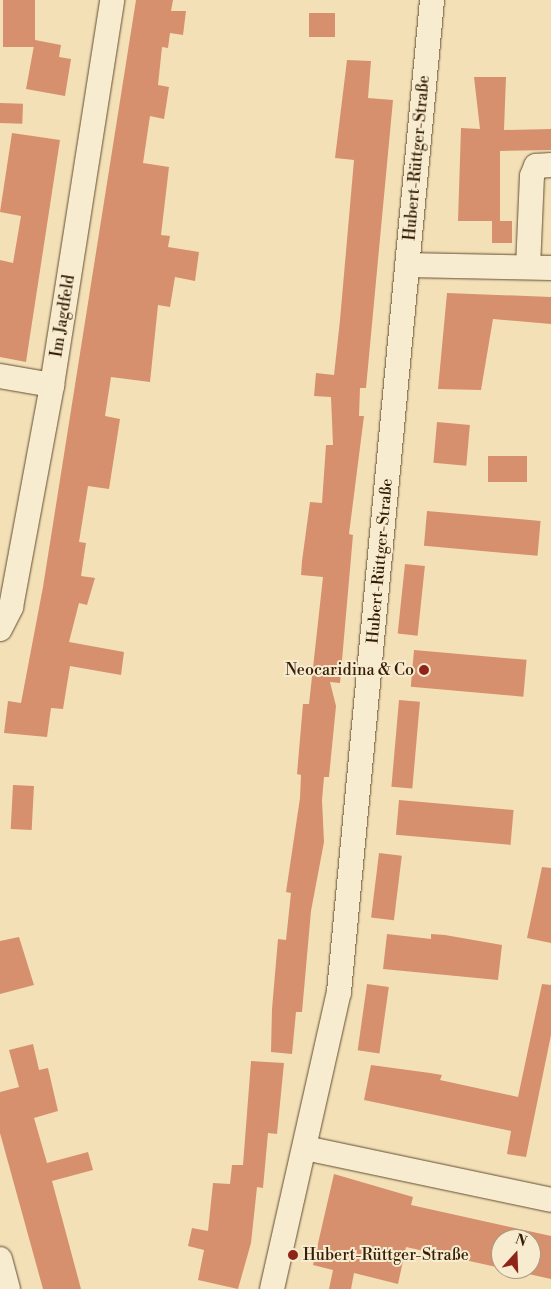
<!DOCTYPE html>
<meta charset="utf-8">
<style>
body{margin:0}
#map{position:relative;width:551px;height:1289px;overflow:hidden;background:#f3e0b7;font-family:"Libre Bodoni",serif}
div>[style]{position:absolute}
[style*='--x']{left:calc(var(--x)*1px);top:calc(var(--y)*1px);width:calc(var(--w)*1px);rotate:calc(var(--a)*1deg)}
.building>*{inset:0;background:#d6906d;transform-origin:0 0}
.roads{filter:drop-shadow(0 0 1px #644e32) drop-shadow(0 0 1px #644e32)}
.minor>*{height:24px;margin:-12px;padding:0 12px;transform-origin:12px;border-radius:12px;background:#f7ebd0}
.dots>*{width:14px;height:14px;translate:-50% -50%;box-sizing:border-box;border:2px solid #f7ebd0;border-radius:50%}
span{translate:-50% -50%;white-space:nowrap;text-align:center;line-height:1.15;-webkit-text-stroke:4px #f7ebd0;paint-order:stroke}
.street-label{font-size:16px;color:#351d06}
.poi-label{font-size:16px;color:#351d06}
.right{translate:-100% -50%;text-align:right}
.left{translate:0 -50%;text-align:left}
.north{position:absolute;left:491px;top:1229px;width:50px;height:50px;box-sizing:border-box;background:#f7ebd0;border:1px solid #a9997f;border-radius:50%;rotate:20deg;font-size:14px;font-weight:700;line-height:20px;text-align:center;color:#351d06}
.north::after{content:'';display:block;margin:auto;width:18px;height:22px;background:#8f2418;clip-path:polygon(50% 0,100% 100%,50% 72%,0 100%)}
</style>
<div id="map">
<div class="building">
<div style="left:3px;top:0;width:32px;height:47px"></div>
<div style="clip-path:polygon(136px 0,173px 0,171px 11px,186px 11px,183px 35px,170px 33px,168px 48px,162px 47px,158px 85px,169px 87px,164px 119px,150px 116px,143px 163px,169px 167px,161px 235px,170px 236px,168px 247px,199px 252px,195px 281px,175px 277px,170px 307px,158px 305px,150px 382px,111px 377px,105px 416px,120px 419px,109px 489px,88px 486px,79px 542px,86px 543px,81px 576px,95px 578px,87px 605px,79px 603px,69px 642px,124px 652px,121px 675px,70px 666px,63px 709px,51px 708px,47px 737px,4px 733px,8px 701px,21px 703px,43px 587px)"></div>
<div style="left:309px;top:13px;width:26px;height:24px"></div>
<div style="clip-path:polygon(35px 40px,61px 45px,59px 57px,71px 59px,65px 96px,26px 89px)"></div>
<div style="clip-path:polygon(347px 60px,371px 61px,368px 98px,393px 100px,366px 388px,360px 388px,359px 416px,364px 416px,349px 534px,353px 535px,340px 683px,330px 682px,336px 706px,329px 777px,324px 777px,322px 800px,324px 842px,311px 911px,302px 1012px,296px 1012px,292px 1054px,271px 1052px,272px 1009px,278px 939px,286px 940px,291px 893px,286px 892px,300px 798px,301px 775px,297px 774px,303px 704px,309px 704px,323px 577px,301px 575px,302px 561px,310px 502px,322px 503px,326px 445px,333px 445px,331px 397px,314px 396px,316px 373px,334px 375px,340px 320px,354px 160px,335px 158px)"></div>
<div style="clip-path:polygon(474px 77px,506px 77px,504px 130px,551px 129px,551px 150px,500px 151px,500px 221px,458px 221px,461px 128px,480px 129px)"></div>
<div style="left:0;top:103px;width:23px;height:20px;rotate:2deg"></div>
<div style="clip-path:polygon(12px 133px,60px 140px,26px 362px,0 357px,0 260px,13px 263px,21px 216px,0 212px)"></div>
<div style="left:492px;top:221px;width:20px;height:22px"></div>
<div style="clip-path:polygon(447px 293px,551px 297px,551px 324px,493px 319px,481px 390px,438px 389px)"></div>
<div style="left:437px;top:422px;width:33px;height:41px;rotate:5deg"></div>
<div style="left:488px;top:456px;width:39px;height:26px"></div>
<div style="left:427px;top:511px;width:114px;height:35px;rotate:5deg"></div>
<div style="left:405px;top:564px;width:20px;height:70px;rotate:6deg"></div>
<div style="left:414px;top:650px;width:113px;height:37px;rotate:5deg"></div>
<div style="left:399px;top:700px;width:21px;height:87px;rotate:5deg"></div>
<div style="left:13px;top:785px;width:21px;height:44px;rotate:3deg"></div>
<div style="left:399px;top:800px;width:115px;height:35px;rotate:5deg"></div>
<div style="left:379px;top:853px;width:23px;height:65px;rotate:7deg"></div>
<div style="clip-path:polygon(542px 867px,551px 868px,551px 943px,527px 938px)"></div>
<div style="clip-path:polygon(387px 934px,431px 939px,431px 934px,445px 935px,502px 945px,498px 980px,383px 969px)"></div>
<div style="clip-path:polygon(19px 937px,34px 985px,0 994px,0 941px)"></div>
<div style="left:367px;top:984px;width:22px;height:67px;rotate:8deg"></div>
<div style="clip-path:polygon(542px 984px,551px 985px,551px 1035px,526px 1157px,507px 1154px,511px 1131px,364px 1100px,371px 1065px,430px 1073px,442px 1075px,440px 1080px,518px 1097px)"></div>
<div style="clip-path:polygon(33px 1044px,39px 1070px,48px 1068px,58px 1111px,34px 1118px,47px 1163px,88px 1152px,93px 1170px,52px 1181px,81px 1289px,43px 1289px,0 1133px,0 1092px,19px 1087px,9px 1050px)"></div>
<div style="clip-path:polygon(251px 1061px,284px 1063px,277px 1134px,268px 1133px,263px 1188px,257px 1187px,251px 1243px,238px 1289px,198px 1280px,204px 1250px,188px 1246px,192px 1228px,208px 1231px,213px 1183px,230px 1184px,232px 1165px,243px 1165px)"></div>
<div style="clip-path:polygon(334px 1174px,413px 1197px,411px 1205px,551px 1236px,551px 1279px,506px 1269px,531px 1269px,531px 1239px,501px 1239px,501px 1268px,406px 1247px,398px 1284px,354px 1273px,351px 1289px,329px 1289px,333px 1270px,313px 1265px)"></div>
</div>
<div class="roads">
<div class="minor">
<div style="--x:407;--y:265;--w:144;--a:1.2"></div>
<div style="--x:528;--y:267;--w:91;--a:-87.5"></div>
<div style="--x:532;--y:176;--w:11;--a:-68"></div>
<div style="--x:536;--y:166;--w:15;--a:-4"></div>
<div style="--x:0;--y:376;--w:53;--a:9.8"></div>
<div style="--x:0;--y:629;--w:25;--a:-63"></div>
<div style="--x:11;--y:607;--w:226;--a:-79.5"></div>
<div style="--x:52;--y:385;--w:390;--a:-81.1"></div>
<div style="--x:305;--y:1148;--w:251;--a:11.9"></div>
<div style="--x:0;--y:1259;--w:31;--a:75"></div>
<div style="--x:272;--y:1289;--w:304;--a:-77.3"></div>
<div style="--x:339;--y:992;--w:996;--a:-84.64"></div>
</div>
</div>
<div class="dots">
<div style="left:424px;top:670px;background:#8f2418"></div>
<div style="left:293px;top:1255px;background:#8f2418"></div>
</div>
<div class="street-label">
<span style="left:417px;top:158px;rotate:-85deg">Hubert-Rüttger-Straße</span>
<span style="left:63px;top:316px;rotate:-81deg">Im Jagdfeld</span>
<span style="left:380px;top:561px;rotate:-85deg">Hubert-Rüttger-Straße</span>
</div>
<div class="poi-label">
<span class="right" style="left:414px;top:670px">Neocaridina &amp; Co</span>
<span class="left" style="left:303px;top:1255px">Hubert-Rüttger-Straße</span>
</div>
<div class="north">N</div>
</div>
